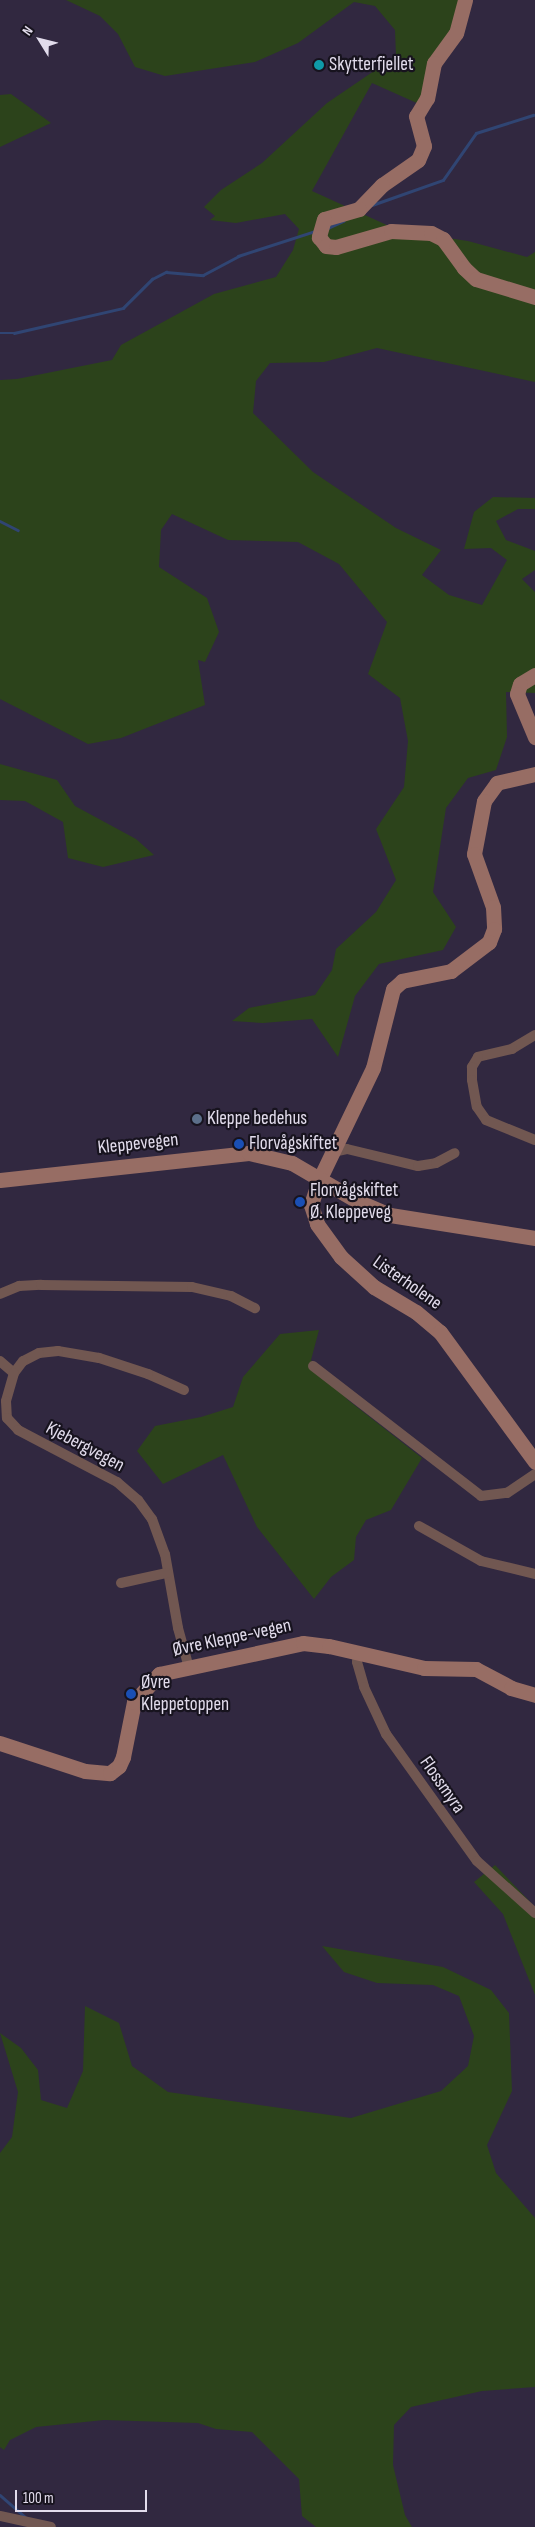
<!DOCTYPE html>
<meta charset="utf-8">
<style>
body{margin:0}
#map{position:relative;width:535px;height:2527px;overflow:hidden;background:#312840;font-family:"Sofia Sans Condensed",sans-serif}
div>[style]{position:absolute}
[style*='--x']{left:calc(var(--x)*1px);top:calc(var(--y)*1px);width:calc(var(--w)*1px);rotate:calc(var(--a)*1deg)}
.green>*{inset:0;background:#2c431b}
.stream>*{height:2.5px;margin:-1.25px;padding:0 1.25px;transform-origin:1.25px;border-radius:1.25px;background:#304573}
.street>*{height:10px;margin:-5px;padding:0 5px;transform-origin:5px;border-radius:5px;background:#715751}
.secondary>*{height:15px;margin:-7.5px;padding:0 7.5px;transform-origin:7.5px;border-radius:7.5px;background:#976d64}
.dots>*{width:14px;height:14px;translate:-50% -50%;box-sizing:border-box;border:2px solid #17131e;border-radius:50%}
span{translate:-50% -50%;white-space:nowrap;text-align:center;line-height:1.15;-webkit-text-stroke:4.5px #17131e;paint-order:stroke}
.poi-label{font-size:19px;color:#e2dcec}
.left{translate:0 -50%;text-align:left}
.street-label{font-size:19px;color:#e2dcec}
.north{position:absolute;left:15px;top:15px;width:50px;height:50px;-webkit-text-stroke:4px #17131e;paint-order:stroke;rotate:306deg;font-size:14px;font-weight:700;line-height:20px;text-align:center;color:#e2dcec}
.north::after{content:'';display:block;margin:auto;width:18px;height:22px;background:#e2dcec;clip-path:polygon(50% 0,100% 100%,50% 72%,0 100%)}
.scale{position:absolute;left:15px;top:2490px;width:132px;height:22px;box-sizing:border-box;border:2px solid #e2dcec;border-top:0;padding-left:6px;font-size:15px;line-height:18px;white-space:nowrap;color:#e2dcec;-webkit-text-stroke:4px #17131e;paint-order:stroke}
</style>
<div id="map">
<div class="green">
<div style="clip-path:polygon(66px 0,460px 0,456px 31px,419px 104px,372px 83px,312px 191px,400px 231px,468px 241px,527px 257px,535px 252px,535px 382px,377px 348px,324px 362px,270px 363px,256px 381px,253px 413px,313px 472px,396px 528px,441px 550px,422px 575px,449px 595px,482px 605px,507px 560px,491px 548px,464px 549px,474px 512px,493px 497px,535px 498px,535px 509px,518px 509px,496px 521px,506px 540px,535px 551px,535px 570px,522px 579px,535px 592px,535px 693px,506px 692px,507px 737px,496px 770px,468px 778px,446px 808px,433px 892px,456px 927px,443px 950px,379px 964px,355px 996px,338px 1057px,312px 1019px,263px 1023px,232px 1021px,249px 1008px,315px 995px,332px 970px,336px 949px,376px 912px,396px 880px,376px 829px,404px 787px,408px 741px,400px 698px,368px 674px,387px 622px,339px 564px,298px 542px,228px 540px,172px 514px,161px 530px,159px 567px,207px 598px,219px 632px,205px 662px,198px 660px,205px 705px,121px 738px,88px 744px,0 699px,0 380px,17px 379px,112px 360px,121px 345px,214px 294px,276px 277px,293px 250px,299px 229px,285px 214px,236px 223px,210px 220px,215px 216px,204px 207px,221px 190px,262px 163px,327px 103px,396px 56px,395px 30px,375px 6px,354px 2px,298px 43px,255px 62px,165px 76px,135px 67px,118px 34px,100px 16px)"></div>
<div style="clip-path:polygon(11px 94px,51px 123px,0 147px,0 95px)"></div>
<div style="clip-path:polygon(0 764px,57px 780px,75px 806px,136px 839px,154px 855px,103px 867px,68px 858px,63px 822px,25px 801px,0 800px)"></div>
<div style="clip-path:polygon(319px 1330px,311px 1360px,348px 1400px,422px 1458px,391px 1510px,366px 1520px,356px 1537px,354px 1560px,331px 1577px,314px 1599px,257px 1527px,223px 1455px,163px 1484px,137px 1451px,155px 1426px,201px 1417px,233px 1407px,243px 1377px,280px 1334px)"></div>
<div style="clip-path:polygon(495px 1865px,535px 1907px,535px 1995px,503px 1914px,474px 1882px)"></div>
<div style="clip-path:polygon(322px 1946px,443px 1967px,491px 1990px,509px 2013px,512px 2091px,487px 2145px,496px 2173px,535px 2218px,535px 2387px,482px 2391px,411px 2407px,394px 2425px,393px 2465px,405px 2515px,412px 2527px,316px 2527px,302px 2516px,299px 2479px,252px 2432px,216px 2429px,198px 2423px,104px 2420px,36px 2427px,10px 2440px,4px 2450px,0 2447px,0 2153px,12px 2137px,18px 2092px,0 2033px,21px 2048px,38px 2070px,41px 2100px,67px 2108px,83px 2071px,85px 2006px,119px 2023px,132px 2066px,168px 2092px,351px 2118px,441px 2091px,468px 2066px,474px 2036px,459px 1996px,433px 1985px,377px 1983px,344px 1972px)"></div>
</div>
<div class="stream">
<div style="--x:372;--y:205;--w:75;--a:-19.4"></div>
<div style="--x:443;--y:180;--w:57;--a:-54.9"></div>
<div style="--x:476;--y:133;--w:60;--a:-17.5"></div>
<div style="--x:328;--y:228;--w:17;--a:-25"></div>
<div style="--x:0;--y:333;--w:14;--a:0"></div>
<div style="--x:14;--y:333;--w:112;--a:-12.9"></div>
<div style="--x:123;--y:308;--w:41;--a:-45"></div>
<div style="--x:152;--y:279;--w:16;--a:-27"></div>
<div style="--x:166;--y:272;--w:37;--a:5"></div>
<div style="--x:203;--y:275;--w:40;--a:-28"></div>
<div style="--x:238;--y:256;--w:81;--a:-18"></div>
<div style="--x:0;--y:521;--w:20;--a:27"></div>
<div style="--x:0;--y:2495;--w:33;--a:41"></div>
</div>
<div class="street">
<div style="--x:535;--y:1035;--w:27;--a:149"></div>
<div style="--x:512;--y:1049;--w:35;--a:167"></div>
<div style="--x:478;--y:1057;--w:12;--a:121"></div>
<div style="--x:472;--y:1067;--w:13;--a:90"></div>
<div style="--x:472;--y:1080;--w:27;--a:80"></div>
<div style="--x:477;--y:1107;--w:16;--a:55"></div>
<div style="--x:486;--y:1120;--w:53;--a:22.2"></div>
<div style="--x:333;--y:1152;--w:14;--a:-12"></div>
<div style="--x:347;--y:1149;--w:73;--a:13.5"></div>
<div style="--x:418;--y:1166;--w:18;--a:-9"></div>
<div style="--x:436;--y:1163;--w:21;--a:-28"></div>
<div style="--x:0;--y:1294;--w:21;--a:-23"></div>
<div style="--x:19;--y:1286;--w:22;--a:-3"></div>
<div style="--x:41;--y:1285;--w:151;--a:0.8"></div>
<div style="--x:192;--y:1287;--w:40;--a:13"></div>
<div style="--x:231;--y:1296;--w:27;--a:27"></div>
<div style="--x:0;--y:1361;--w:18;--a:41"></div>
<div style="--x:313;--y:1366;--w:212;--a:37.7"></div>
<div style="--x:481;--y:1496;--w:26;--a:-7"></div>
<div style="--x:507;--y:1493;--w:34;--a:-34"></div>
<div style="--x:184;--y:1390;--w:39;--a:-156"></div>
<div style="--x:148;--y:1374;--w:52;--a:-161.9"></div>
<div style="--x:99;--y:1358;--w:42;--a:-170.3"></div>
<div style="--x:58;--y:1351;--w:19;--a:174"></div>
<div style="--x:39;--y:1353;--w:18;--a:153"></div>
<div style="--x:23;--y:1361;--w:15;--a:127"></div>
<div style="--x:14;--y:1373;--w:29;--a:106"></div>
<div style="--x:6;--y:1401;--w:17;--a:87"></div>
<div style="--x:7;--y:1418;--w:16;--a:47"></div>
<div style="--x:18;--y:1430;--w:112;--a:27.7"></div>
<div style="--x:117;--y:1482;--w:28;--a:41"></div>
<div style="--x:138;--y:1500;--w:24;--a:54"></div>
<div style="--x:152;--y:1519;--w:37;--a:70"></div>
<div style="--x:165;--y:1554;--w:75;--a:80"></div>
<div style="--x:178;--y:1628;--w:41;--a:74.6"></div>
<div style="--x:419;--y:1526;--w:71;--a:29.4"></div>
<div style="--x:481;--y:1561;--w:56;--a:13.5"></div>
<div style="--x:121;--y:1583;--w:47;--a:-12.3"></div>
<div style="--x:358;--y:1653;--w:9;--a:96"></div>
<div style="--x:357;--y:1662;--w:26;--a:74"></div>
<div style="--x:364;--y:1687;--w:52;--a:64.9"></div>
<div style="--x:386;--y:1734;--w:156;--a:54.4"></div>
<div style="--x:477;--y:1861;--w:78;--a:41.9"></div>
<div style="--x:0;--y:2516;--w:52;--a:12.2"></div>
</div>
<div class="secondary">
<div style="--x:465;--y:0;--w:34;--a:105"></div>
<div style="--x:456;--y:33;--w:37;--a:126"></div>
<div style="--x:434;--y:63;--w:36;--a:101"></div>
<div style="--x:427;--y:98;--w:21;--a:121"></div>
<div style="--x:416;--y:116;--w:31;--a:75"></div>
<div style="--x:424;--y:146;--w:15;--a:113"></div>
<div style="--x:418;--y:160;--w:44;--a:145.2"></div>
<div style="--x:382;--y:185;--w:33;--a:134"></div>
<div style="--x:359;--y:209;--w:36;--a:164"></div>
<div style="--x:324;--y:219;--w:19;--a:106"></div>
<div style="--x:319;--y:237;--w:11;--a:52"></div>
<div style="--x:326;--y:246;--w:10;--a:6"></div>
<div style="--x:336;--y:247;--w:57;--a:-16.2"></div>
<div style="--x:391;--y:231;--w:40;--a:2.9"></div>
<div style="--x:431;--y:233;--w:13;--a:27"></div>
<div style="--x:443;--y:239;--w:36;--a:54"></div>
<div style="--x:464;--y:268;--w:16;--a:43"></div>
<div style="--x:476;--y:279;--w:62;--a:17"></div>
<div style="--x:535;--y:675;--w:17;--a:149"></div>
<div style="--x:520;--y:684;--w:10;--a:107"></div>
<div style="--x:517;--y:694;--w:47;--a:67.3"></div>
<div style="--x:535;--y:774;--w:39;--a:167"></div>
<div style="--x:497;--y:783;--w:22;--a:126"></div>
<div style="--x:484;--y:801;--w:54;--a:100.7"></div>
<div style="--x:474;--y:854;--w:56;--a:70.3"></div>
<div style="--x:493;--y:907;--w:22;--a:87"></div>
<div style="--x:494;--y:929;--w:14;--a:111"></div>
<div style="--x:489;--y:942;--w:48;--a:142.7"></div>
<div style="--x:451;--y:971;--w:50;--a:168.5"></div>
<div style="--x:402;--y:981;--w:12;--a:138"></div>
<div style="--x:393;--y:989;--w:81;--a:104.2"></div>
<div style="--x:373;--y:1068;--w:124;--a:115.7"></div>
<div style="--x:319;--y:1180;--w:26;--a:108"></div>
<div style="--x:311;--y:1205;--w:20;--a:72"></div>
<div style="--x:317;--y:1224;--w:41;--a:54"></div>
<div style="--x:341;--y:1257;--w:45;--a:42.3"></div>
<div style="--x:374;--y:1287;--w:49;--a:30.8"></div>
<div style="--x:416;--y:1312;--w:31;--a:40"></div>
<div style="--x:440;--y:1332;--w:161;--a:53.8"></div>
<div style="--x:0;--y:1180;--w:250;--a:-6.2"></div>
<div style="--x:249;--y:1153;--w:44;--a:13.1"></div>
<div style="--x:292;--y:1163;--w:75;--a:30.3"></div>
<div style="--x:357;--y:1201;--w:36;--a:23"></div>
<div style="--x:390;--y:1215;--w:147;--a:9"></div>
<div style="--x:0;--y:1743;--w:89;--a:18.2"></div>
<div style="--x:85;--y:1771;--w:25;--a:5"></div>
<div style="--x:110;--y:1773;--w:11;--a:-38"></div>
<div style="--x:119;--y:1766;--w:10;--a:-66"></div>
<div style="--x:123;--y:1757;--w:56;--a:-78.7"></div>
<div style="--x:134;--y:1702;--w:38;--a:-48"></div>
<div style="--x:159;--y:1674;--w:147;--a:-12.1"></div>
<div style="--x:303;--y:1643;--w:26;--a:7"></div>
<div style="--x:329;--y:1646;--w:98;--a:13"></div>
<div style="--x:424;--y:1668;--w:52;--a:1.1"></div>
<div style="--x:476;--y:1669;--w:40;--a:28"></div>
<div style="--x:511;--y:1688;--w:25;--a:16"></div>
</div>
<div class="dots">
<div style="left:319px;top:65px;background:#0f9aa8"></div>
<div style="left:197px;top:1119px;background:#5c6f8a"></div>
<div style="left:239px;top:1144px;background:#1a4fb4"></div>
<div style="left:300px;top:1202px;background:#1a4fb4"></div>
<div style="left:131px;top:1694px;background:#1a4fb4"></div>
</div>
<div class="poi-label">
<span class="left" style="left:329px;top:65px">Skytterfjellet</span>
<span class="left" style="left:207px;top:1119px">Kleppe bedehus</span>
<span class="left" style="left:249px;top:1144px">Florvågskiftet</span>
<span class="left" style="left:310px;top:1202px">Florvågskiftet<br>Ø. Kleppeveg</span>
<span class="left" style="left:141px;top:1694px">Øvre<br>Kleppetoppen</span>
</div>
<div class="street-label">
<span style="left:138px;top:1144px;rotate:-6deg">Kleppevegen</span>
<span style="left:407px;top:1283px;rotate:35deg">Listerholene</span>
<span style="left:85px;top:1447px;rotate:28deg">Kjebergvegen</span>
<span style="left:232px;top:1638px;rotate:-12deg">Øvre Kleppe-vegen</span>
<span style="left:442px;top:1785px;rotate:55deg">Flossmyra</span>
</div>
<div class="north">N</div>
<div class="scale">100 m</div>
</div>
